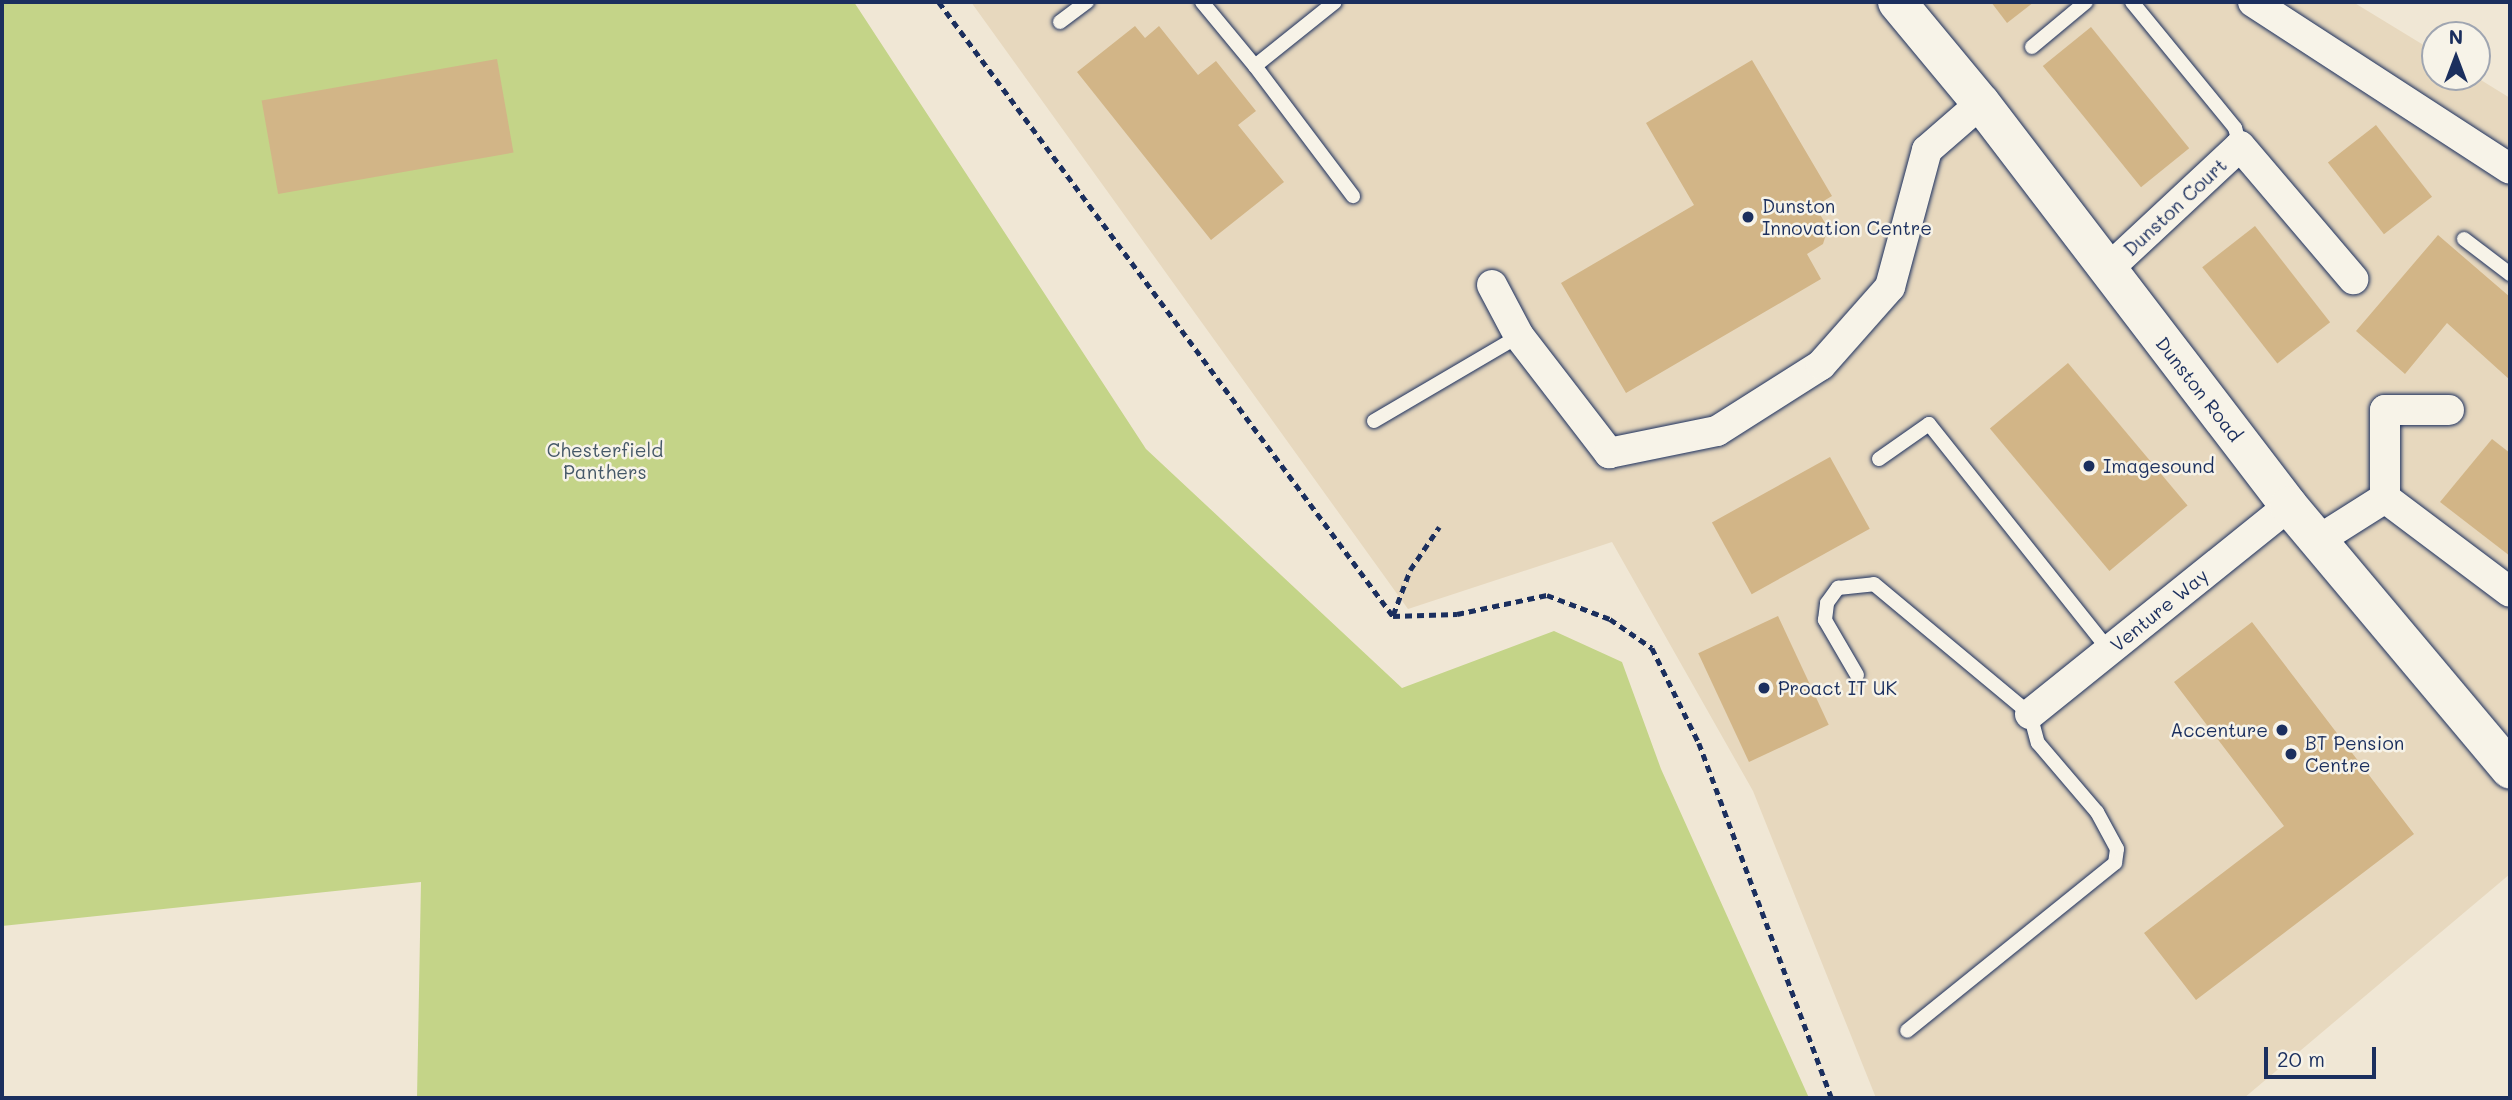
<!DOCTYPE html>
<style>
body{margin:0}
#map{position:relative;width:2512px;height:1100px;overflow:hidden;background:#f0e7d5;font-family:Mali,sans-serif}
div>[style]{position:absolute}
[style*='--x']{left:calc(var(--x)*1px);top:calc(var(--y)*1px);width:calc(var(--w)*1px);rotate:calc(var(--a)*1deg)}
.built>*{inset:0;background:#e7d8be}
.green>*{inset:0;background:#c4d488}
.building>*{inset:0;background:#d2b587;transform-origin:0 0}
.path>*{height:4.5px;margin-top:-2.25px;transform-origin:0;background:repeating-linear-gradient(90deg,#1b2f5e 0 7px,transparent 0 12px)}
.roads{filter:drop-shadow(0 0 2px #1b2f5e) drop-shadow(0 0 2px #1b2f5e)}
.service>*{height:14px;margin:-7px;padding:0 7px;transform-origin:7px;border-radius:7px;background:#f7f3e8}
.minor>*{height:30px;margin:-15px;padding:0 15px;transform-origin:15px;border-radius:15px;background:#f7f3e8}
.secondary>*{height:38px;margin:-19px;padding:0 19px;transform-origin:19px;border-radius:19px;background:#f7f3e8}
.dots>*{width:19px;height:19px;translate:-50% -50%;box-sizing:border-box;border:4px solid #f7f3e8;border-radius:50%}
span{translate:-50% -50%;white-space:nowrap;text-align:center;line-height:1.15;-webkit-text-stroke:5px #f7f3e8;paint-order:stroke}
.poi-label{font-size:19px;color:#1b2f5e}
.left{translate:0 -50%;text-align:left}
.right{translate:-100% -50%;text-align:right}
.street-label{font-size:19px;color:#1b2f5e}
.park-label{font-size:19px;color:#455868}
.frame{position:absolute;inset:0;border:4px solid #1b2f5e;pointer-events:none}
.north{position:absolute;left:2421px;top:21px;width:70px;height:70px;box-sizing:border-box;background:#f7f3e8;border:2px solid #9fa5b1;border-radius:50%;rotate:0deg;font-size:19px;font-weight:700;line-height:28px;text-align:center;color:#1b2f5e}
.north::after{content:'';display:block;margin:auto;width:24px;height:32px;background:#1b2f5e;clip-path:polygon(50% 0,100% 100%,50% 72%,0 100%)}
.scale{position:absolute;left:2264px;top:1047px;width:112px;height:32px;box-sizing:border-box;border:4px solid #1b2f5e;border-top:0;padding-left:9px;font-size:21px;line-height:24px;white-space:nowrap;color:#1b2f5e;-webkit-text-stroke:5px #f7f3e8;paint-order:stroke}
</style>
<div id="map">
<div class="built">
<div style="clip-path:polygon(971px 2px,2353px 2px,2435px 52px,2435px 77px,2476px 77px,2510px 98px,2510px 874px,2244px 1098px,1876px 1098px,1753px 791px,1612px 542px,1408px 609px)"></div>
</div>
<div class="green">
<div style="clip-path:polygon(2px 2px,854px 2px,1146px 449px,1402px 688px,1554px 631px,1622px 662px,1661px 769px,1809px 1098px,417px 1098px,421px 882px,2px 926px)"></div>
</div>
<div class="building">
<div style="clip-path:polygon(1991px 2px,2034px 2px,2007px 23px)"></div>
<div style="clip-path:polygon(1135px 26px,1145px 38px,1159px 26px,1198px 75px,1216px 61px,1256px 111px,1238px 125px,1284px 182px,1211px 240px,1077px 72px)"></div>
<div style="left:2091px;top:27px;width:156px;height:62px;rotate:51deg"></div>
<div style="left:497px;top:59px;width:95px;height:239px;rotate:80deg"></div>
<div style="clip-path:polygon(1752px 60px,1832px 196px,1815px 206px,1828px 228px,1823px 244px,1807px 254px,1821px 279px,1626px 393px,1561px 283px,1694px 205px,1646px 123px)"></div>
<div style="left:2376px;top:125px;width:91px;height:61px;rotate:52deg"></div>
<div style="left:2255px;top:226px;width:122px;height:67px;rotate:52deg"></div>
<div style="clip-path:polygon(2438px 235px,2510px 297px,2510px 380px,2447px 323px,2405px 374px,2356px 331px)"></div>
<div style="left:2068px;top:363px;width:186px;height:102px;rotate:50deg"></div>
<div style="clip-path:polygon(2492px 439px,2510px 453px,2510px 556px,2440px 502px)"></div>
<div style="left:1830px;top:457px;width:82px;height:135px;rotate:61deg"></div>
<div style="left:1778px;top:616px;width:120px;height:88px;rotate:65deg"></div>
<div style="clip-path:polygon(2252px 622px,2414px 834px,2196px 1000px,2144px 933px,2284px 826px,2174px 682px)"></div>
</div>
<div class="path">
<div style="--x:939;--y:2;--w:764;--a:53.52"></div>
<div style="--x:1393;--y:616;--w:64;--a:-1.8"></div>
<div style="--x:1457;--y:614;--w:92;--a:-11.9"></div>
<div style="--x:1547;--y:595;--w:67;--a:20.9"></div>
<div style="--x:1610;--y:619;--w:51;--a:34.6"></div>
<div style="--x:1652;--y:648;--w:106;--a:63.7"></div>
<div style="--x:1699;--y:743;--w:379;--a:69.5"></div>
<div style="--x:1393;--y:615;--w:48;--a:-69.3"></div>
<div style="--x:1410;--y:570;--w:52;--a:-56"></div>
</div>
<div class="roads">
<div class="service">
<div style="--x:1202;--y:2;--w:83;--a:50.4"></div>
<div style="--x:1255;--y:66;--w:102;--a:-38.7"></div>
<div style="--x:2132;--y:2;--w:163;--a:50.7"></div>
<div style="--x:2235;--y:128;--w:19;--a:74"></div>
<div style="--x:1060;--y:22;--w:34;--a:-37"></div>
<div style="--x:2032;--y:47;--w:70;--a:-39.8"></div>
<div style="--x:1255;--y:66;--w:163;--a:53"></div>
<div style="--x:2464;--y:239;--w:58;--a:37.3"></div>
<div style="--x:1374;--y:421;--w:168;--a:-30.4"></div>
<div style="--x:1879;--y:459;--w:61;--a:-35"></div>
<div style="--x:1929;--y:424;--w:289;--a:51.5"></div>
<div style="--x:1857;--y:675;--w:64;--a:-120.2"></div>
<div style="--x:1825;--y:620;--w:17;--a:-83"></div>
<div style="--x:1827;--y:603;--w:19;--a:-54"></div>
<div style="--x:1838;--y:588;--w:36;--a:-6"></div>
<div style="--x:1874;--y:584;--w:203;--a:39.8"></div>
<div style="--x:2030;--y:714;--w:30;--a:75"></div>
<div style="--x:2038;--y:743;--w:91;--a:49.5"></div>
<div style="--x:2097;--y:812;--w:42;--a:61.6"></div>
<div style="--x:2117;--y:849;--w:14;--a:98"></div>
<div style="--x:2115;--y:863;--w:267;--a:141.1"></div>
</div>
<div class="minor">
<div style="--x:2253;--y:2;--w:306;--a:33"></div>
<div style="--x:2106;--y:271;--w:183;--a:-43"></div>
<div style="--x:2240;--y:146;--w:175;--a:49.6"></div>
<div style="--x:1492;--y:285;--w:58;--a:62.1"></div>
<div style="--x:1519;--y:336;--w:148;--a:52.4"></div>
<div style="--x:1609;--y:453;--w:110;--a:-11.5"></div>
<div style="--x:1717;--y:431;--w:123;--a:-32.4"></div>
<div style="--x:1821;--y:365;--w:104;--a:-48.5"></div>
<div style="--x:1890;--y:287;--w:142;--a:-74.9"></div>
<div style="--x:1927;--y:150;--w:72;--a:-41"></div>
<div style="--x:2449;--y:410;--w:64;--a:180"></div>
<div style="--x:2385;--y:410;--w:88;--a:90"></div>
<div style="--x:2385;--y:498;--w:156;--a:36.9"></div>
<div style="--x:2317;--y:541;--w:80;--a:-32.3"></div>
<div style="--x:2030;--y:714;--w:332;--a:-38.8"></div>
</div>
<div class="secondary">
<div style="--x:1897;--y:2;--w:131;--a:50.3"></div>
<div style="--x:1981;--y:103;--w:507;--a:52.61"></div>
<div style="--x:2289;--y:506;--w:344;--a:50"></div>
</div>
</div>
<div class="dots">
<div style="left:1748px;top:217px;background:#1b2f5e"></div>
<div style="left:2089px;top:466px;background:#1b2f5e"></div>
<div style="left:1764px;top:688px;background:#1b2f5e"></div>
<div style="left:2282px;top:730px;background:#1b2f5e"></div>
<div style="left:2291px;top:754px;background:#1b2f5e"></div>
</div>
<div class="poi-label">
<span class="left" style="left:1762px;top:217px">Dunston<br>Innovation Centre</span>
<span class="left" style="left:2103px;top:466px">Imagesound</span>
<span class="left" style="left:1778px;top:688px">Proact IT UK</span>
<span class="right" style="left:2268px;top:730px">Accenture</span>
<span class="left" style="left:2305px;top:754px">BT Pension<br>Centre</span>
</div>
<div class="street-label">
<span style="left:2175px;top:207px;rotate:-43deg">Dunston Court</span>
<span style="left:2199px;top:389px;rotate:52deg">Dunston Road</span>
<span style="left:2159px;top:610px;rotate:-39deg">Venture Way</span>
</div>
<div class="park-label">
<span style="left:605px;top:461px">Chesterfield<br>Panthers</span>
</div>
<div class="frame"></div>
<div class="north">N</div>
<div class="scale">20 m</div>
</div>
